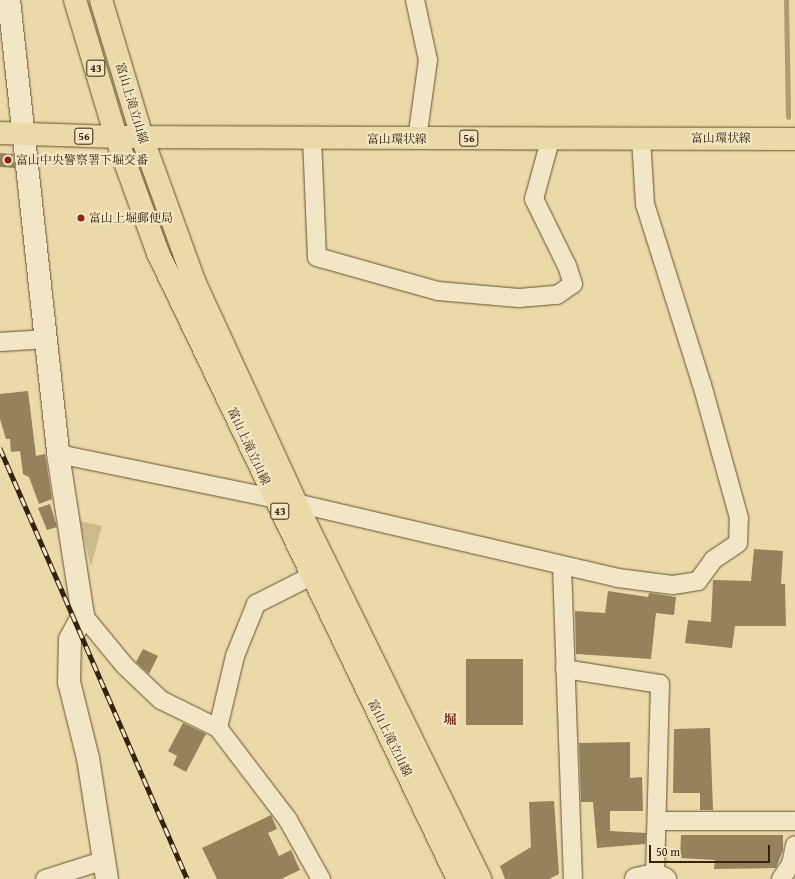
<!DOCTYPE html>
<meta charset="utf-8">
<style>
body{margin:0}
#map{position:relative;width:795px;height:879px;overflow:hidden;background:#ecd9a8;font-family:"Gentium Book Plus","Noto Serif JP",serif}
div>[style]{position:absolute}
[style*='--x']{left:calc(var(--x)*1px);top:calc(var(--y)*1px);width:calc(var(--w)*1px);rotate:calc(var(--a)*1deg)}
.green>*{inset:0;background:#cdba8d}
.stream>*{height:5px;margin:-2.5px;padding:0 2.5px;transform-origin:2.5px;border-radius:2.5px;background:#ae9b73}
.building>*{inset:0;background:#95825d;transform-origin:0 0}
.roads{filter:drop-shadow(0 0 1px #645033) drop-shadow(0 0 1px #645033)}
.street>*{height:18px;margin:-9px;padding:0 9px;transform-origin:9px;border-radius:9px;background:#f3e6c6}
.secondary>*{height:22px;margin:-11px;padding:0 11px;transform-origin:11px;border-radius:11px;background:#f3e6c6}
.primary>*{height:22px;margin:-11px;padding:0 11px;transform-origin:11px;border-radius:11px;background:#ecd9a8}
.rail>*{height:4.5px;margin-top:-2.25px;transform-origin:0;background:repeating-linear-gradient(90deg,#f3e6c6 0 9px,#37230c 0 18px);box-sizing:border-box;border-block:1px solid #37230c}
.dots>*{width:11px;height:11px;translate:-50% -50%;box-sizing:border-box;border:2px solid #f3e6c6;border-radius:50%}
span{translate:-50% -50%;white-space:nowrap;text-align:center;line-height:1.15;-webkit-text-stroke:4px #f3e6c6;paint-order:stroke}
.shield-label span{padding:1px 3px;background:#f3e6c6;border:1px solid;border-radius:3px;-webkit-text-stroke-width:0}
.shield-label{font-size:11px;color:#37230c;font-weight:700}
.street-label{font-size:12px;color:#37230c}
.poi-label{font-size:12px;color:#37230c}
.left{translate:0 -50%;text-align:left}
.neighbourhood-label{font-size:13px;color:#7a1f14;font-weight:700}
.scale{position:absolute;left:649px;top:845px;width:121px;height:18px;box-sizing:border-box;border:2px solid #37230c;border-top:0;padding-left:5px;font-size:12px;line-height:14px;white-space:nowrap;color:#37230c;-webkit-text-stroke:3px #f3e6c6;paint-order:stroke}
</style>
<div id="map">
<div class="green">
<div style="clip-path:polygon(80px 521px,102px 526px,91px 567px)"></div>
</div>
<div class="stream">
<div style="--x:786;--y:0;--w:117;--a:89"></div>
</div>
<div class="building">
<div style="clip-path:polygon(0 153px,13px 154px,15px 168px,0 167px)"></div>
<div style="clip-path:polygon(28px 391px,36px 456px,45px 454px,52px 499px,39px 504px,29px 477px,23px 474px,20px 451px,11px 452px,10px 439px,6px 439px,0 419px,0 394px)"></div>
<div style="clip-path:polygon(50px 504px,57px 527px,47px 530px,38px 508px)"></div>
<div style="clip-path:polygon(754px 549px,783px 551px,781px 584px,785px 584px,786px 626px,735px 626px,732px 648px,685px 643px,688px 620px,711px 622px,713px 580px,751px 581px)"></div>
<div style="clip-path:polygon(608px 591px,648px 597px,649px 593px,676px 597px,674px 615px,656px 613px,651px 659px,576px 654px,575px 611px,605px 613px)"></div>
<div style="clip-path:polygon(143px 649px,158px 656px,149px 674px,136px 662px)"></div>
<div style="left:466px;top:659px;width:57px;height:66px"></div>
<div style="clip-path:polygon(183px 723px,206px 734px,186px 772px,173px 765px,177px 756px,168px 751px)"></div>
<div style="clip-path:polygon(710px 728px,713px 810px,700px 810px,700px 793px,673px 793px,674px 729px)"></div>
<div style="clip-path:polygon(630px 742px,630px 778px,642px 777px,643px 811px,610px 811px,610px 831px,646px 833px,645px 844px,597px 848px,593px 802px,581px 802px,579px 743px)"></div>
<div style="clip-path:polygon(554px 801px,559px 874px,549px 879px,505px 879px,500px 866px,531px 847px,529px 802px)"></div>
<div style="clip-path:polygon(271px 815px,277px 829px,268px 833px,279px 856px,291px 850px,300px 870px,281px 879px,217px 879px,202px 848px)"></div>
<div style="clip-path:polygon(681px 835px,783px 835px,783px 850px,776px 868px,714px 869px,715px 860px,680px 858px)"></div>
</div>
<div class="roads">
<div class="street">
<div style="--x:415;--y:0;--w:61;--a:77.8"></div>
<div style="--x:428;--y:60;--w:80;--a:97.9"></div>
<div style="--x:312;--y:138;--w:119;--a:87.6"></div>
<div style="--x:317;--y:257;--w:126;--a:15.7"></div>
<div style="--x:438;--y:291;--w:81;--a:4.9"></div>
<div style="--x:519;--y:298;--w:38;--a:-5"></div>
<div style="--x:557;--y:295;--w:19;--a:-35"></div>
<div style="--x:573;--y:284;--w:19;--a:-108"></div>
<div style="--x:567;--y:266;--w:75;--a:-116.2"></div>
<div style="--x:534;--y:199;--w:64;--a:-74.7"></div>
<div style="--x:0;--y:342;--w:46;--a:-3.7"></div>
<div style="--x:58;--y:454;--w:243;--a:11.6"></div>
<div style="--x:296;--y:503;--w:331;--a:13.1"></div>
<div style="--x:618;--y:578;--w:55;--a:7.3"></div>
<div style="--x:673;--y:585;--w:25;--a:-9"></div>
<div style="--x:698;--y:581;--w:26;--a:-54"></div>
<div style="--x:713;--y:560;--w:30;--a:-34"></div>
<div style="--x:738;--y:543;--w:25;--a:-88"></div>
<div style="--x:739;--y:518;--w:138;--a:-105.5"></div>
<div style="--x:702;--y:385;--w:190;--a:-107.5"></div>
<div style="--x:645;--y:204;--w:66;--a:-93.5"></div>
<div style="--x:562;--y:566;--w:313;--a:88"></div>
<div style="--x:83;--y:615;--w:66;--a:50.5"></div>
<div style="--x:125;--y:666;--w:50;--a:43.4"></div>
<div style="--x:161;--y:700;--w:64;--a:26.2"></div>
<div style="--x:218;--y:728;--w:116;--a:52.7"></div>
<div style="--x:288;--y:820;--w:68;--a:60.8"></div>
<div style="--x:565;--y:669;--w:96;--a:9"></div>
<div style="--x:660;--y:684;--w:191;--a:91.5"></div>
<div style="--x:218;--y:728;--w:74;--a:-76.7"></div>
<div style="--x:235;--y:656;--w:56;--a:-68"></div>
<div style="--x:256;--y:604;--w:77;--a:-26.9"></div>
<div style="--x:657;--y:821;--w:138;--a:0"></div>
<div style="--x:45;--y:879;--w:63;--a:-17.6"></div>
<div style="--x:781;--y:879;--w:18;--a:-56"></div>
<div style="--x:791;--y:864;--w:19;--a:-78"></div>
</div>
<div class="secondary">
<div style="--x:9;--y:0;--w:457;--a:83.8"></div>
<div style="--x:58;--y:454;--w:163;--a:81.2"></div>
<div style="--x:83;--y:615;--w:27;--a:118"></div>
<div style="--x:70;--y:639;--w:43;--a:91.3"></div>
<div style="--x:69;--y:682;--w:78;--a:76"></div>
<div style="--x:88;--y:758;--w:122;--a:81.1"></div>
<div style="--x:636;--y:879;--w:19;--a:-12"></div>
<div style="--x:655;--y:875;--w:11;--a:22"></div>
</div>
<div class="primary">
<div style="--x:75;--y:0;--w:143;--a:73.3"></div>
<div style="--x:116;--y:137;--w:123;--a:70.1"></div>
<div style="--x:158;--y:253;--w:694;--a:64.39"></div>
<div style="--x:101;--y:0;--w:143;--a:73.3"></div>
<div style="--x:142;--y:137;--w:153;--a:70.1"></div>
<div style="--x:194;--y:281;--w:244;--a:65.3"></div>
<div style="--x:296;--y:503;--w:419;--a:63.9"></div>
<div style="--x:0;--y:133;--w:116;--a:2"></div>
<div style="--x:116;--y:137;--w:679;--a:0.17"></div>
</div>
</div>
<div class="rail">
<div style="--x:0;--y:448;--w:470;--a:66.5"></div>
</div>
<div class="dots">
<div style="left:8px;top:160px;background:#8f2418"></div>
<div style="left:81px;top:218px;background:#8f2418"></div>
</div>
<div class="shield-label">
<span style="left:96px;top:68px">43</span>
<span style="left:84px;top:136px">56</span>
<span style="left:469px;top:138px">56</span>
<span style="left:280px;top:511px">43</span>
</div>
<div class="street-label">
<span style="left:132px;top:103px;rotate:73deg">富山上滝立山線</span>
<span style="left:721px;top:138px">富山環状線</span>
<span style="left:397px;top:139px">富山環状線</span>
<span style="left:249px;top:446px;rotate:65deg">富山上滝立山線</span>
<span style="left:390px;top:738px;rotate:64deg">富山上滝立山線</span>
</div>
<div class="poi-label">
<span class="left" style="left:16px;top:160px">富山中央警察署下堀交番</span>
<span class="left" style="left:89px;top:218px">富山上堀郵便局</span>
</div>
<div class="neighbourhood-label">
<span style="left:450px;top:720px">堀</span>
</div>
<div class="scale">50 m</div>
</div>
